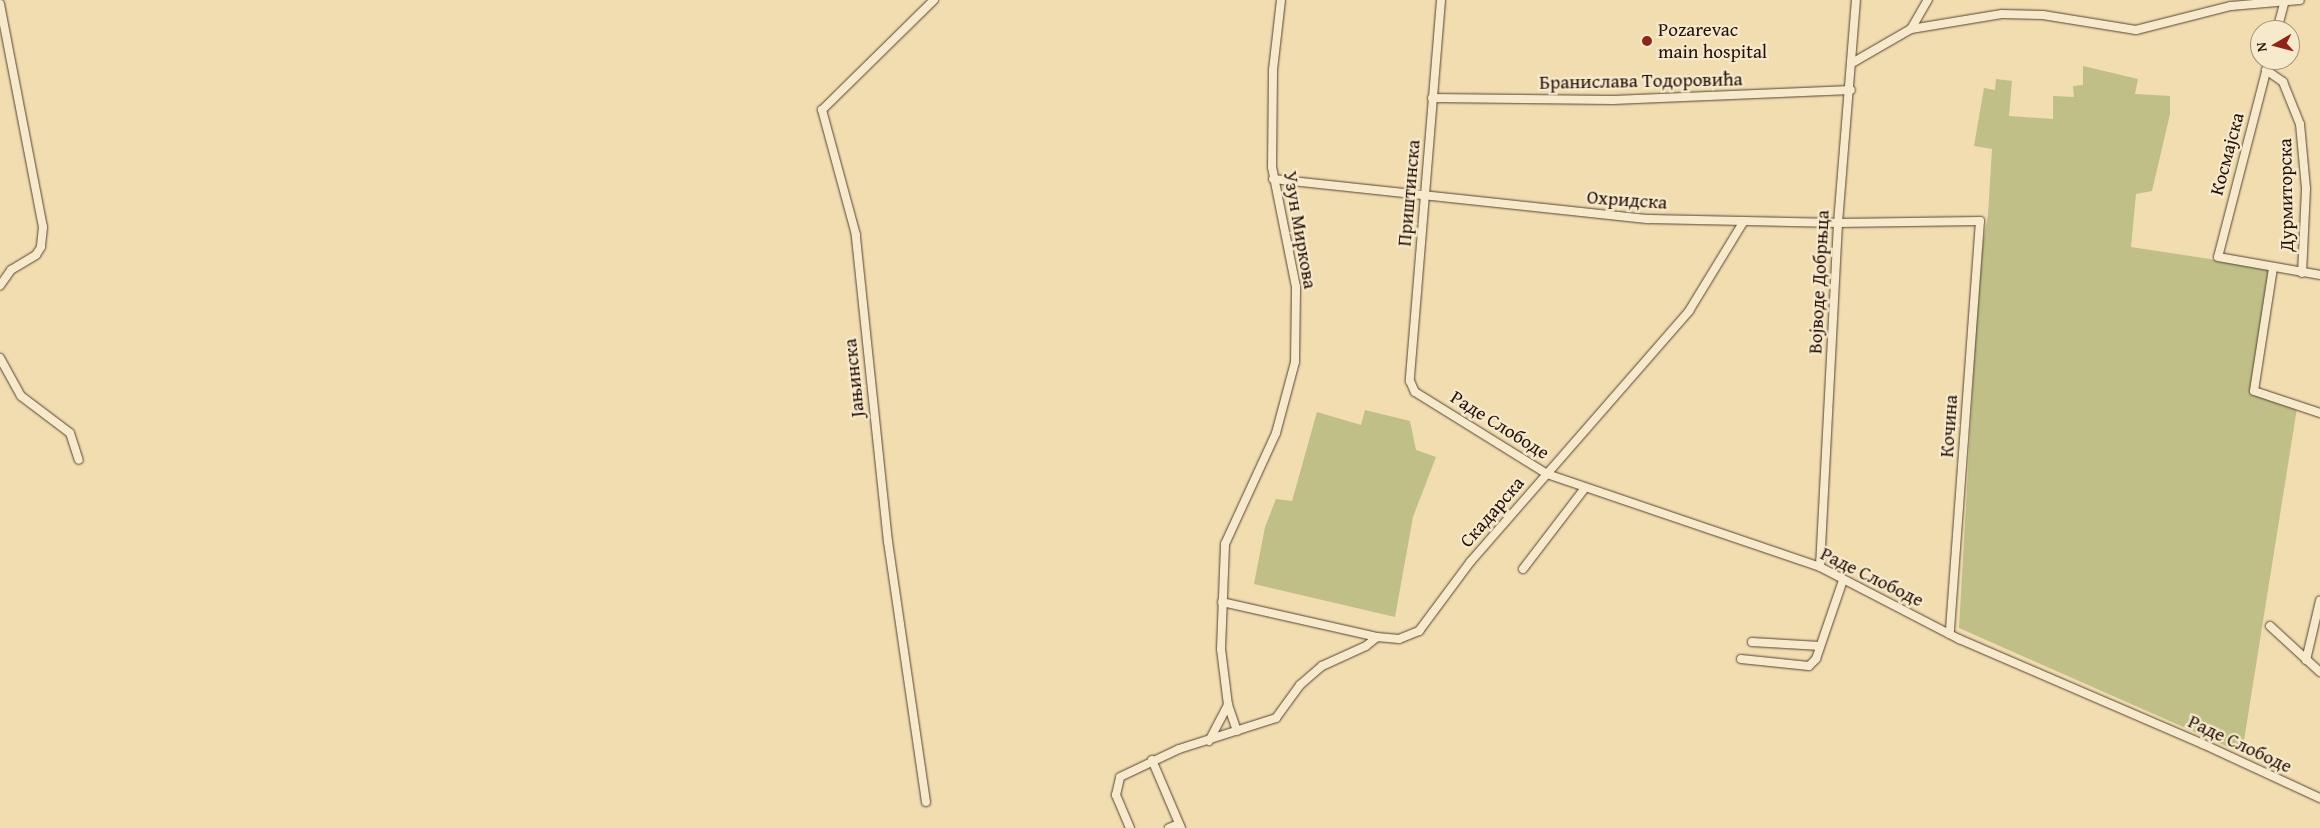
<!DOCTYPE html>
<meta charset="utf-8">
<style>
body{margin:0}
#map{position:relative;width:2320px;height:828px;overflow:hidden;background:#f1ddb0;font-family:"Gentium Book Plus",serif}
div>[style]{position:absolute}
[style*='--x']{left:calc(var(--x)*1px);top:calc(var(--y)*1px);width:calc(var(--w)*1px);rotate:calc(var(--a)*1deg)}
.green>*{inset:0;background:#bfbf87}
.roads{filter:drop-shadow(0 0 1px #564332) drop-shadow(0 0 1px #564332)}
.minor>*{height:8px;margin:-4px;padding:0 4px;transform-origin:4px;border-radius:4px;background:#f6e9cc}
.dots>*{width:14px;height:14px;translate:-50% -50%;box-sizing:border-box;border:2px solid #f6e9cc;border-radius:50%}
span{translate:-50% -50%;white-space:nowrap;text-align:center;line-height:1.15;-webkit-text-stroke:4.5px #f6e9cc;paint-order:stroke}
.poi-label{font-size:19px;color:#231008}
.left{translate:0 -50%;text-align:left}
.street-label{font-size:19px;color:#231008}
.north{position:absolute;left:2250px;top:20px;width:50px;height:50px;box-sizing:border-box;background:#f6e9cc;border:1px solid #a2927e;border-radius:50%;rotate:262deg;font-size:14px;font-weight:700;line-height:20px;text-align:center;color:#231008}
.north::after{content:'';display:block;margin:auto;width:18px;height:22px;background:#8f2418;clip-path:polygon(50% 0,100% 100%,50% 72%,0 100%)}
</style>
<div id="map">
<div class="green">
<div style="clip-path:polygon(2083px 66px,2138px 79px,2135px 94px,2170px 96px,2170px 114px,2152px 191px,2136px 194px,2131px 247px,2269px 268px,2251px 394px,2297px 408px,2242px 753px,1959px 628px,1980px 258px,1988px 215px,1992px 149px,1974px 146px,1984px 88px,1995px 90px,1996px 79px,2012px 81px,2009px 116px,2053px 119px,2053px 96px,2074px 97px,2073px 86px,2083px 85px)"></div>
<div style="clip-path:polygon(1365px 410px,1410px 421px,1416px 450px,1436px 457px,1413px 517px,1395px 617px,1254px 584px,1265px 527px,1276px 499px,1292px 501px,1317px 412px,1361px 425px)"></div>
</div>
<div class="roads">
<div class="minor">
<div style="--x:1441;--y:0;--w:382;--a:94.7"></div>
<div style="--x:1410;--y:381;--w:12;--a:66"></div>
<div style="--x:1415;--y:392;--w:155;--a:31.8"></div>
<div style="--x:1547;--y:474;--w:288;--a:18.8"></div>
<div style="--x:1820;--y:567;--w:157;--a:27.4"></div>
<div style="--x:1959;--y:639;--w:266;--a:23.3"></div>
<div style="--x:2203;--y:744;--w:129;--a:24.8"></div>
<div style="--x:0;--y:4;--w:227;--a:79.1"></div>
<div style="--x:43;--y:227;--w:20;--a:96"></div>
<div style="--x:41;--y:247;--w:9;--a:122"></div>
<div style="--x:36;--y:255;--w:29;--a:149"></div>
<div style="--x:11;--y:270;--w:19;--a:125"></div>
<div style="--x:1911;--y:29;--w:34;--a:-60"></div>
<div style="--x:2277;--y:30;--w:31;--a:-75"></div>
<div style="--x:2269;--y:60;--w:203;--a:104.5"></div>
<div style="--x:2218;--y:257;--w:104;--a:10"></div>
<div style="--x:1852;--y:63;--w:68;--a:-30"></div>
<div style="--x:1911;--y:29;--w:92;--a:-9.4"></div>
<div style="--x:2002;--y:14;--w:41;--a:1.4"></div>
<div style="--x:2043;--y:15;--w:94;--a:9.2"></div>
<div style="--x:2136;--y:30;--w:98;--a:-14.2"></div>
<div style="--x:2231;--y:6;--w:69;--a:-5"></div>
<div style="--x:2266;--y:70;--w:21;--a:35"></div>
<div style="--x:2283;--y:82;--w:45;--a:68"></div>
<div style="--x:2300;--y:124;--w:65;--a:84.7"></div>
<div style="--x:2306;--y:189;--w:84;--a:92.7"></div>
<div style="--x:1432;--y:98;--w:181;--a:0.6"></div>
<div style="--x:1613;--y:100;--w:238;--a:-2.4"></div>
<div style="--x:1273;--y:179;--w:378;--a:6.1"></div>
<div style="--x:1649;--y:219;--w:189;--a:1.2"></div>
<div style="--x:1838;--y:223;--w:142;--a:-0.8"></div>
<div style="--x:1980;--y:221;--w:414;--a:94.2"></div>
<div style="--x:2273;--y:268;--w:124;--a:98.8"></div>
<div style="--x:2254;--y:391;--w:70;--a:18.4"></div>
<div style="--x:0;--y:358;--w:43;--a:61.1"></div>
<div style="--x:21;--y:396;--w:61;--a:37.1"></div>
<div style="--x:70;--y:433;--w:28;--a:72"></div>
<div style="--x:1820;--y:567;--w:344;--a:-87"></div>
<div style="--x:1838;--y:223;--w:224;--a:-85.4"></div>
<div style="--x:1523;--y:569;--w:102;--a:-52.6"></div>
<div style="--x:1222;--y:602;--w:159;--a:12.7"></div>
<div style="--x:2270;--y:626;--w:68;--a:42.6"></div>
<div style="--x:1752;--y:642;--w:68;--a:3.4"></div>
<div style="--x:1741;--y:659;--w:68;--a:5.9"></div>
<div style="--x:1809;--y:666;--w:10;--a:-45"></div>
<div style="--x:1816;--y:659;--w:83;--a:-71.1"></div>
<div style="--x:2306;--y:660;--w:61;--a:-76.7"></div>
<div style="--x:1237;--y:731;--w:28;--a:-109"></div>
<div style="--x:1228;--y:705;--w:56;--a:-97.1"></div>
<div style="--x:1221;--y:649;--w:105;--a:-87.8"></div>
<div style="--x:1225;--y:544;--w:122;--a:-65.3"></div>
<div style="--x:1276;--y:433;--w:73;--a:-75"></div>
<div style="--x:1295;--y:362;--w:75;--a:-89.2"></div>
<div style="--x:1296;--y:287;--w:122;--a:-101.3"></div>
<div style="--x:1272;--y:167;--w:97;--a:-89.4"></div>
<div style="--x:1273;--y:70;--w:70;--a:-83.5"></div>
<div style="--x:1209;--y:741;--w:41;--a:-62.2"></div>
<div style="--x:1152;--y:760;--w:74;--a:66.9"></div>
<div style="--x:926;--y:802;--w:263;--a:-98.3"></div>
<div style="--x:888;--y:542;--w:309;--a:-96"></div>
<div style="--x:856;--y:235;--w:130;--a:-105.2"></div>
<div style="--x:822;--y:110;--w:157;--a:-44.5"></div>
<div style="--x:1130;--y:828;--w:36;--a:-113"></div>
<div style="--x:1116;--y:795;--w:18;--a:-77"></div>
<div style="--x:1120;--y:777;--w:65;--a:-25.4"></div>
<div style="--x:1179;--y:749;--w:102;--a:-17.7"></div>
<div style="--x:1276;--y:718;--w:41;--a:-54"></div>
<div style="--x:1300;--y:685;--w:29;--a:-41"></div>
<div style="--x:1322;--y:666;--w:48;--a:-24.4"></div>
<div style="--x:1366;--y:646;--w:14;--a:-39"></div>
<div style="--x:1377;--y:637;--w:22;--a:5"></div>
<div style="--x:1399;--y:639;--w:22;--a:-22"></div>
<div style="--x:1419;--y:631;--w:87;--a:-53.4"></div>
<div style="--x:1471;--y:561;--w:332;--a:-48.9"></div>
<div style="--x:1689;--y:311;--w:105;--a:-58.6"></div>
<div style="--x:1169;--y:828;--w:11;--a:-22"></div>
</div>
</div>
<div class="dots">
<div style="left:1647px;top:41px;background:#8f2418"></div>
</div>
<div class="poi-label">
<span class="left" style="left:1658px;top:41px">Pozarevac<br>main hospital</span>
</div>
<div class="street-label">
<span style="left:1641px;top:81px;rotate:-1deg">Бранислава Тодоровића</span>
<span style="left:2227px;top:154px;rotate:-75deg">Космајска</span>
<span style="left:1409px;top:193px;rotate:-85deg">Приштинска</span>
<span style="left:2286px;top:195px;rotate:-91deg">Дурмиторска</span>
<span style="left:1627px;top:200px;rotate:4deg">Охридска</span>
<span style="left:1300px;top:230px;rotate:80deg">Узун Миркова</span>
<span style="left:1819px;top:282px;rotate:-87deg">Војводе Добрњца</span>
<span style="left:854px;top:378px;rotate:-96deg">Јањинска</span>
<span style="left:1500px;top:425px;rotate:32deg">Раде Слободе</span>
<span style="left:1949px;top:426px;rotate:-86deg">Кочина</span>
<span style="left:1492px;top:512px;rotate:-49deg">Скадарска</span>
<span style="left:1872px;top:577px;rotate:26deg">Раде Слободе</span>
<span style="left:2240px;top:744px;rotate:25deg">Раде Слободе</span>
</div>
<div class="north">N</div>
</div>
